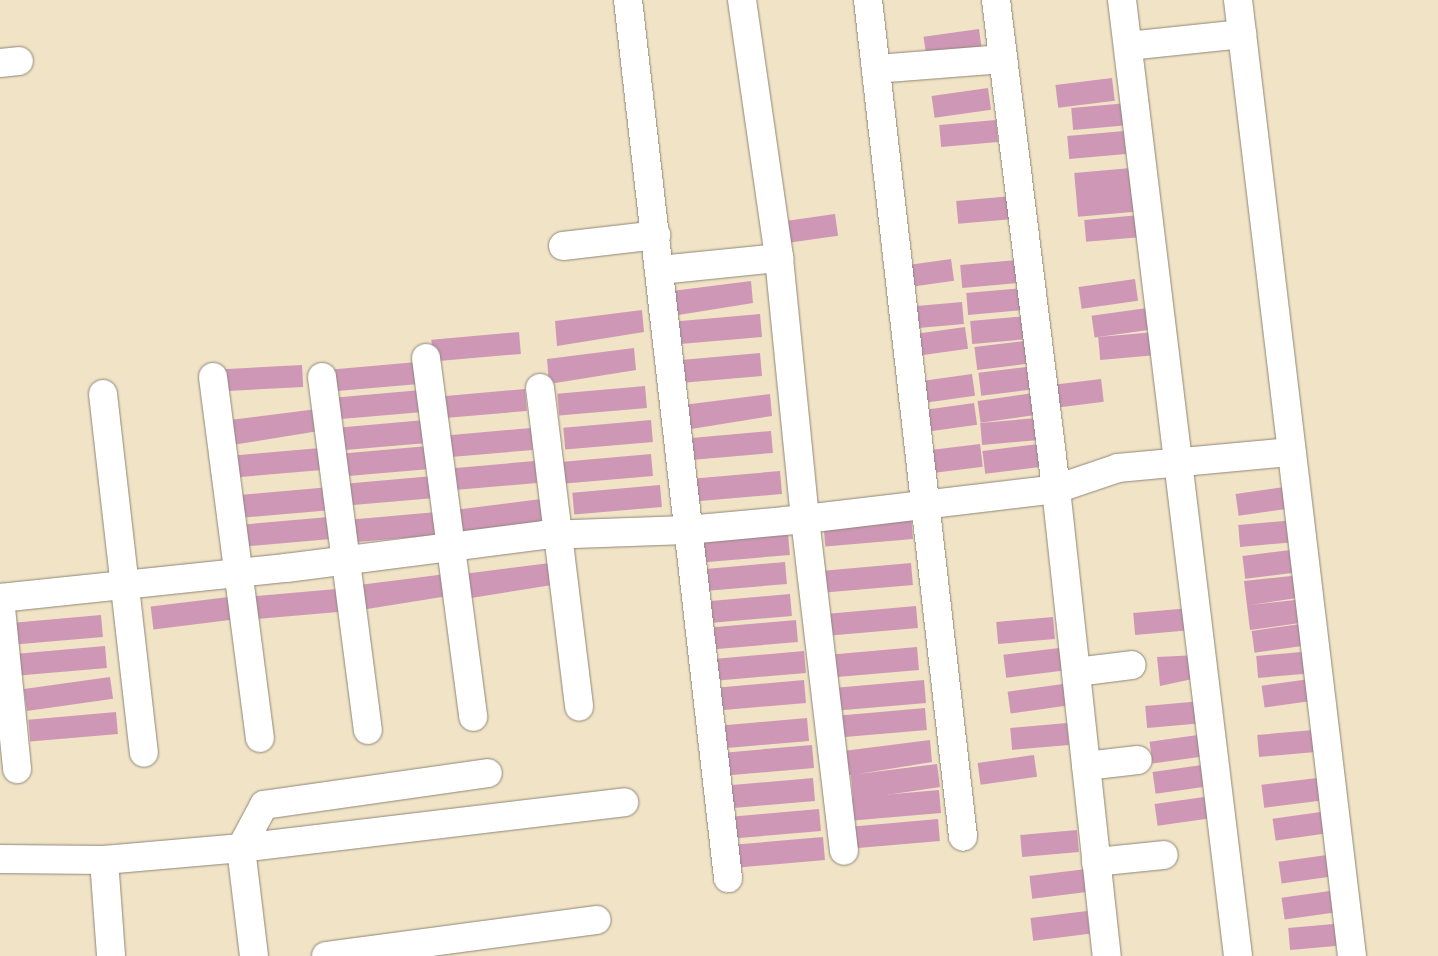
<!DOCTYPE html>
<style>
body{margin:0}
#map{position:relative;width:1438px;height:956px;overflow:hidden;background:#f1e3c6;font-family:Delius,sans-serif}
div>[style]{position:absolute}
[style*='--x']{left:calc(var(--x)*1px);top:calc(var(--y)*1px);width:calc(var(--w)*1px);rotate:calc(var(--a)*1deg)}
.building>*{inset:0;background:#cf97b6;transform-origin:0 0}
.roads{filter:drop-shadow(0 0 1px #8e8778) drop-shadow(0 0 1px #8e8778)}
.street>*{height:28px;margin:-14px;padding:0 14px;transform-origin:14px;border-radius:14px;background:#fff}
span{translate:-50% -50%;white-space:nowrap;text-align:center;line-height:1.15;-webkit-text-stroke:5px #fbf7ec;paint-order:stroke}
</style>
<div id="map">
<div class="building">
<div style="left:979px;top:29px;width:22px;height:56px;rotate:82deg"></div>
<div style="left:1112px;top:78px;width:23px;height:57px;rotate:83deg"></div>
<div style="left:988px;top:88px;width:22px;height:57px;rotate:82deg"></div>
<div style="left:1128px;top:103px;width:22px;height:57px;rotate:85deg"></div>
<div style="left:996px;top:120px;width:22px;height:57px;rotate:85deg"></div>
<div style="left:1124px;top:131px;width:23px;height:57px;rotate:85deg"></div>
<div style="left:1131px;top:168px;width:44px;height:57px;rotate:85deg"></div>
<div style="left:1012px;top:196px;width:23px;height:56px;rotate:85deg"></div>
<div style="left:835px;top:214px;width:22px;height:57px;rotate:82deg"></div>
<div style="left:1140px;top:215px;width:22px;height:56px;rotate:85deg"></div>
<div style="left:951px;top:259px;width:22px;height:43px;rotate:82deg"></div>
<div style="left:1017px;top:260px;width:23px;height:57px;rotate:85deg"></div>
<div style="left:1135px;top:279px;width:22px;height:57px;rotate:82deg"></div>
<div style="clip-path:polygon(751px 281px,753px 303px,666px 317px,664px 292px)"></div>
<div style="left:1023px;top:288px;width:22px;height:57px;rotate:85deg"></div>
<div style="left:962px;top:302px;width:22px;height:57px;rotate:85deg"></div>
<div style="left:1147px;top:308px;width:22px;height:56px;rotate:82deg"></div>
<div style="clip-path:polygon(642px 310px,644px 332px,557px 346px,555px 321px)"></div>
<div style="left:760px;top:314px;width:23px;height:88px;rotate:85deg"></div>
<div style="left:1027px;top:316px;width:23px;height:57px;rotate:85deg"></div>
<div style="left:965px;top:327px;width:22px;height:56px;rotate:82deg"></div>
<div style="left:519px;top:332px;width:22px;height:88px;rotate:85deg"></div>
<div style="left:1155px;top:332px;width:23px;height:57px;rotate:85deg"></div>
<div style="left:1032px;top:340px;width:23px;height:58px;rotate:83deg"></div>
<div style="clip-path:polygon(634px 348px,636px 370px,549px 384px,547px 359px)"></div>
<div style="left:760px;top:353px;width:23px;height:88px;rotate:85deg"></div>
<div style="left:417px;top:362px;width:22px;height:88px;rotate:85deg"></div>
<div style="left:302px;top:365px;width:22px;height:89px;rotate:87deg"></div>
<div style="left:1034px;top:366px;width:23px;height:56px;rotate:83deg"></div>
<div style="left:972px;top:374px;width:22px;height:56px;rotate:82deg"></div>
<div style="left:1101px;top:379px;width:23px;height:56px;rotate:83deg"></div>
<div style="left:645px;top:386px;width:22px;height:88px;rotate:85deg"></div>
<div style="left:525px;top:389px;width:22px;height:88px;rotate:85deg"></div>
<div style="left:421px;top:390px;width:22px;height:88px;rotate:85deg"></div>
<div style="left:1034px;top:393px;width:22px;height:57px;rotate:82deg"></div>
<div style="clip-path:polygon(770px 394px,772px 416px,685px 430px,683px 405px)"></div>
<div style="left:974px;top:403px;width:22px;height:56px;rotate:82deg"></div>
<div style="clip-path:polygon(317px 409px,319px 431px,232px 445px,230px 420px)"></div>
<div style="left:1037px;top:418px;width:22px;height:57px;rotate:85deg"></div>
<div style="left:425px;top:420px;width:23px;height:88px;rotate:85deg"></div>
<div style="left:651px;top:420px;width:22px;height:88px;rotate:85deg"></div>
<div style="left:531px;top:428px;width:22px;height:88px;rotate:85deg"></div>
<div style="left:771px;top:431px;width:22px;height:88px;rotate:85deg"></div>
<div style="left:980px;top:444px;width:23px;height:56px;rotate:83deg"></div>
<div style="left:1039px;top:444px;width:23px;height:57px;rotate:83deg"></div>
<div style="left:428px;top:446px;width:23px;height:88px;rotate:85deg"></div>
<div style="left:320px;top:448px;width:22px;height:88px;rotate:85deg"></div>
<div style="left:651px;top:454px;width:22px;height:88px;rotate:85deg"></div>
<div style="left:535px;top:461px;width:22px;height:88px;rotate:85deg"></div>
<div style="left:780px;top:471px;width:23px;height:88px;rotate:85deg"></div>
<div style="left:433px;top:476px;width:22px;height:88px;rotate:85deg"></div>
<div style="left:660px;top:485px;width:22px;height:88px;rotate:85deg"></div>
<div style="left:1292px;top:486px;width:22px;height:57px;rotate:82deg"></div>
<div style="left:330px;top:487px;width:23px;height:88px;rotate:85deg"></div>
<div style="clip-path:polygon(541px 499px,543px 521px,456px 535px,454px 510px)"></div>
<div style="left:437px;top:512px;width:23px;height:88px;rotate:85deg"></div>
<div style="left:911px;top:516px;width:23px;height:88px;rotate:85deg"></div>
<div style="left:329px;top:517px;width:22px;height:88px;rotate:85deg"></div>
<div style="left:1295px;top:520px;width:22px;height:57px;rotate:85deg"></div>
<div style="left:788px;top:533px;width:22px;height:88px;rotate:85deg"></div>
<div style="left:1299px;top:549px;width:23px;height:57px;rotate:83deg"></div>
<div style="left:785px;top:562px;width:22px;height:88px;rotate:85deg"></div>
<div style="clip-path:polygon(550px 563px,552px 585px,465px 599px,463px 574px)"></div>
<div style="left:911px;top:563px;width:22px;height:88px;rotate:85deg"></div>
<div style="clip-path:polygon(446px 574px,448px 596px,361px 610px,359px 585px)"></div>
<div style="clip-path:polygon(1301px 575px,1304px 597px,1250px 605px,1304px 599px,1307px 622px,1250px 630px,1244px 581px)"></div>
<div style="left:336px;top:589px;width:23px;height:87px;rotate:85deg"></div>
<div style="left:790px;top:594px;width:22px;height:88px;rotate:85deg"></div>
<div style="left:237px;top:596px;width:23px;height:87px;rotate:83deg"></div>
<div style="left:916px;top:606px;width:22px;height:88px;rotate:85deg"></div>
<div style="left:1190px;top:608px;width:22px;height:57px;rotate:85deg"></div>
<div style="left:101px;top:615px;width:22px;height:88px;rotate:85deg"></div>
<div style="left:1053px;top:617px;width:22px;height:57px;rotate:85deg"></div>
<div style="left:796px;top:620px;width:22px;height:89px;rotate:85deg"></div>
<div style="left:1308px;top:623px;width:22px;height:57px;rotate:82deg"></div>
<div style="left:105px;top:646px;width:22px;height:88px;rotate:85deg"></div>
<div style="left:917px;top:647px;width:23px;height:88px;rotate:85deg"></div>
<div style="left:1059px;top:648px;width:23px;height:56px;rotate:83deg"></div>
<div style="left:804px;top:651px;width:22px;height:88px;rotate:85deg"></div>
<div style="left:1313px;top:651px;width:22px;height:57px;rotate:85deg"></div>
<div style="clip-path:polygon(1199px 655px,1202px 677px,1160px 686px,1157px 657px)"></div>
<div style="left:110px;top:677px;width:22px;height:87px;rotate:82deg"></div>
<div style="left:1317px;top:678px;width:22px;height:56px;rotate:82deg"></div>
<div style="left:804px;top:680px;width:23px;height:88px;rotate:85deg"></div>
<div style="left:924px;top:680px;width:23px;height:88px;rotate:85deg"></div>
<div style="left:1063px;top:684px;width:22px;height:56px;rotate:82deg"></div>
<div style="left:1202px;top:701px;width:22px;height:57px;rotate:85deg"></div>
<div style="left:925px;top:708px;width:22px;height:88px;rotate:85deg"></div>
<div style="left:116px;top:712px;width:22px;height:88px;rotate:85deg"></div>
<div style="left:807px;top:718px;width:23px;height:88px;rotate:85deg"></div>
<div style="left:1067px;top:723px;width:22px;height:57px;rotate:85deg"></div>
<div style="left:1314px;top:730px;width:22px;height:57px;rotate:85deg"></div>
<div style="left:1205px;top:734px;width:22px;height:56px;rotate:82deg"></div>
<div style="clip-path:polygon(930px 740px,932px 762px,858px 774px,937px 764px,940px 787px,853px 800px,851px 775px,845px 775px,843px 751px)"></div>
<div style="left:812px;top:745px;width:23px;height:88px;rotate:85deg"></div>
<div style="left:1034px;top:755px;width:22px;height:57px;rotate:82deg"></div>
<div style="left:1209px;top:764px;width:22px;height:57px;rotate:82deg"></div>
<div style="left:813px;top:778px;width:23px;height:87px;rotate:85deg"></div>
<div style="left:1317px;top:778px;width:23px;height:56px;rotate:83deg"></div>
<div style="left:939px;top:790px;width:23px;height:88px;rotate:85deg"></div>
<div style="left:1211px;top:796px;width:22px;height:57px;rotate:82deg"></div>
<div style="left:819px;top:809px;width:22px;height:88px;rotate:85deg"></div>
<div style="left:1328px;top:811px;width:22px;height:56px;rotate:82deg"></div>
<div style="left:938px;top:819px;width:22px;height:88px;rotate:85deg"></div>
<div style="left:1077px;top:830px;width:22px;height:57px;rotate:85deg"></div>
<div style="left:823px;top:837px;width:23px;height:87px;rotate:85deg"></div>
<div style="left:1334px;top:854px;width:22px;height:56px;rotate:82deg"></div>
<div style="left:1086px;top:869px;width:23px;height:57px;rotate:83deg"></div>
<div style="left:1337px;top:890px;width:22px;height:56px;rotate:82deg"></div>
<div style="left:1087px;top:911px;width:23px;height:57px;rotate:83deg"></div>
<div style="left:1345px;top:923px;width:22px;height:57px;rotate:85deg"></div>
</div>
<div class="roads">
<div class="street">
<div style="--x:628;--y:0;--w:884;--a:83.5"></div>
<div style="--x:742;--y:0;--w:261;--a:81.8"></div>
<div style="--x:779;--y:258;--w:262;--a:84.3"></div>
<div style="--x:805;--y:519;--w:334;--a:83.3"></div>
<div style="--x:868;--y:0;--w:842;--a:83.52"></div>
<div style="--x:996;--y:0;--w:493;--a:83"></div>
<div style="--x:1056;--y:489;--w:470;--a:83.8"></div>
<div style="--x:1122;--y:0;--w:963;--a:83.08"></div>
<div style="--x:1238;--y:0;--w:963;--a:83.2"></div>
<div style="--x:1128;--y:46;--w:115;--a:-6"></div>
<div style="--x:0;--y:63;--w:19;--a:-6"></div>
<div style="--x:876;--y:69;--w:126;--a:-4.5"></div>
<div style="--x:563;--y:246;--w:94;--a:-6.7"></div>
<div style="--x:660;--y:270;--w:120;--a:-5.8"></div>
<div style="--x:426;--y:358;--w:362;--a:82.5"></div>
<div style="--x:213;--y:377;--w:364;--a:82.6"></div>
<div style="--x:322;--y:377;--w:356;--a:82.6"></div>
<div style="--x:540;--y:388;--w:321;--a:83"></div>
<div style="--x:103;--y:394;--w:361;--a:83.5"></div>
<div style="--x:0;--y:598;--w:288;--a:-6"></div>
<div style="--x:286;--y:568;--w:261;--a:-7.3"></div>
<div style="--x:545;--y:535;--w:142;--a:-2"></div>
<div style="--x:687;--y:530;--w:119;--a:-5.3"></div>
<div style="--x:805;--y:519;--w:253;--a:-6.8"></div>
<div style="--x:1056;--y:489;--w:65;--a:-18.7"></div>
<div style="--x:1118;--y:468;--w:174;--a:-5.3"></div>
<div style="--x:0;--y:598;--w:172;--a:84.3"></div>
<div style="--x:1076;--y:672;--w:56;--a:-7.1"></div>
<div style="--x:1086;--y:766;--w:52;--a:-6.6"></div>
<div style="--x:0;--y:859;--w:104;--a:0.6"></div>
<div style="--x:104;--y:860;--w:138;--a:-5"></div>
<div style="--x:241;--y:848;--w:386;--a:-6.8"></div>
<div style="--x:104;--y:860;--w:96;--a:85.8"></div>
<div style="--x:1096;--y:862;--w:68;--a:-5.9"></div>
<div style="--x:254;--y:956;--w:109;--a:-96.9"></div>
<div style="--x:241;--y:848;--w:49;--a:-61.9"></div>
<div style="--x:264;--y:805;--w:226;--a:-8.1"></div>
<div style="--x:326;--y:956;--w:273;--a:-7.6"></div>
</div>
</div>
</div>
